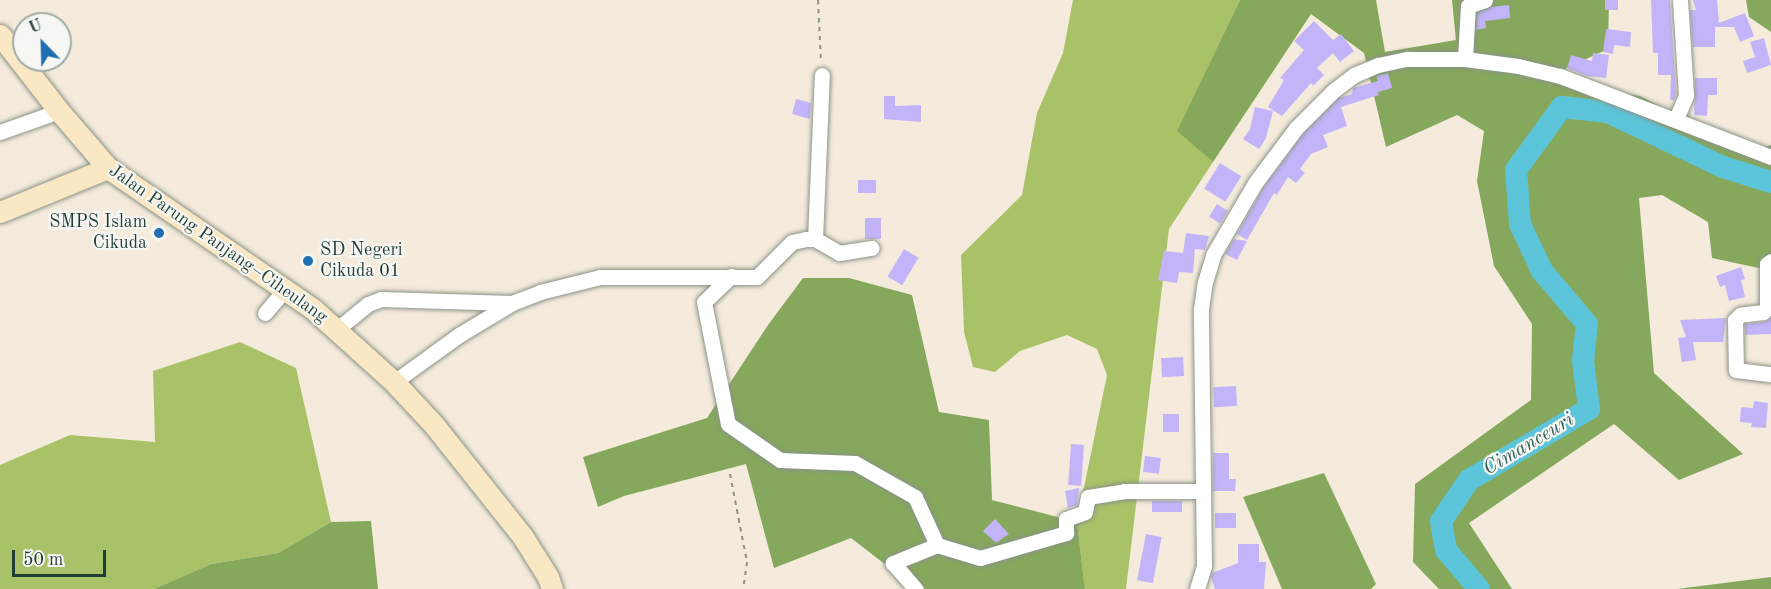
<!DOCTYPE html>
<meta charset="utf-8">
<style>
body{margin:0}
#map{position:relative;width:1771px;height:589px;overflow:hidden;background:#f5ebdc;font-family:"Old Standard TT",serif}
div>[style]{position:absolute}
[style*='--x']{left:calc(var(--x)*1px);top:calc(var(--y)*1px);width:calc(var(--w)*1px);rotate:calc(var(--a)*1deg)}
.green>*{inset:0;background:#a9c268}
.forest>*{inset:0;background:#86a85c}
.river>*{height:22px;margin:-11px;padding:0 11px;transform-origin:11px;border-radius:11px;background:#5cc5d9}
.building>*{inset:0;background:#c3b4f9;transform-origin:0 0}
.path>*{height:2px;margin-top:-1px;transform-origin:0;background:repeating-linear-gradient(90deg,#8a9488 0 4.5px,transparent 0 9px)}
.roads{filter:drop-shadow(0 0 2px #8a9488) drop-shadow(0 0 2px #8a9488)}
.street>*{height:15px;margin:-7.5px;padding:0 7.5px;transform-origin:7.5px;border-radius:7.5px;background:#fff}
.secondary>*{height:21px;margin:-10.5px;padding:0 10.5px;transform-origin:10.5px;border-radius:10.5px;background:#fae7c3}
.dots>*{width:16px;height:16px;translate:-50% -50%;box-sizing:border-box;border:3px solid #f6f6f2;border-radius:50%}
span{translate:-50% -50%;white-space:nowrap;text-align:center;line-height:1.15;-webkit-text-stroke:4.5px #f6f6f2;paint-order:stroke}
.poi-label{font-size:18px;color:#1f3d34}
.right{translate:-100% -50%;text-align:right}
.left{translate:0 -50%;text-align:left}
.street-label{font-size:18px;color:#1f3d34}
.water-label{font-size:20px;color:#2e5f5d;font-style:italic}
.north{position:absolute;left:12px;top:12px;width:60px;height:60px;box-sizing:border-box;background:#f6f6f2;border:2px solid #a0aca6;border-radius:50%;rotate:337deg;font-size:16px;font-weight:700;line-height:24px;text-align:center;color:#1f3d34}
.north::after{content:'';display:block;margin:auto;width:21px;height:27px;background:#1f6fb2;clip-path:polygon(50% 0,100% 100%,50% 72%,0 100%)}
.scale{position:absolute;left:12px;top:550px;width:94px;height:27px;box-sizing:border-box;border:3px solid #1f3d34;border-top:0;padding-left:8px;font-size:18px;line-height:21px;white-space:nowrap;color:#1f3d34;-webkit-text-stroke:4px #f6f6f2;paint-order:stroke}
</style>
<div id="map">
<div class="green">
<div style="clip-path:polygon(1073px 0,1240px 0,1178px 130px,1213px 162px,1169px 229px,1126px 589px,1085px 589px,1077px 522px,1107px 375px,1097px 349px,1067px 335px,1020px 351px,995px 372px,973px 367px,964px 332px,961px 255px,1022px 195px,1037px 113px,1063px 53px)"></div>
<div style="clip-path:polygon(240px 342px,296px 368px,331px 522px,278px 553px,211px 564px,154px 589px,0 589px,0 465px,70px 435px,155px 442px,153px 371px)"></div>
</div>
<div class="forest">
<div style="clip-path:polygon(1240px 0,1376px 0,1385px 52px,1456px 40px,1452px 0,1609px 0,1608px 49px,1558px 72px,1563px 85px,1640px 96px,1749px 153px,1771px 145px,1771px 268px,1768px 270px,1712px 258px,1708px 222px,1662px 195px,1639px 198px,1654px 373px,1743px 454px,1679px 480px,1614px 424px,1469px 523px,1512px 589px,1439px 589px,1413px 562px,1415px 484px,1531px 400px,1532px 324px,1494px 266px,1477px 181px,1484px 131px,1457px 115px,1386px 147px,1364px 53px,1311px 14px,1213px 162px,1177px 131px)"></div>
<div style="clip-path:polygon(1746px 0,1771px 0,1771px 32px,1749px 17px)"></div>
<div style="clip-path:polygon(803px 278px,849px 278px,912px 295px,939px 412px,989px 420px,992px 500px,1077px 522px,1085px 589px,917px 589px,851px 538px,774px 568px,746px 464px,624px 496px,598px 507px,583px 457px,707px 418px,768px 325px)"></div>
<div style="clip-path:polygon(1324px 473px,1376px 584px,1371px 589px,1282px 589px,1243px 497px)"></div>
<div style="clip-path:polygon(371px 521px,378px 589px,154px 589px,211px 564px,278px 553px,331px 522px)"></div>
<div style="clip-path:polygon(1771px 577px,1771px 589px,1677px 589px)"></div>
</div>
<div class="river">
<div style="--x:1479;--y:589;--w:51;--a:-130.2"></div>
<div style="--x:1446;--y:550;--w:29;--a:-100"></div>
<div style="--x:1441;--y:521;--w:50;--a:-55.7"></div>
<div style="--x:1469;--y:480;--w:139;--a:-30.6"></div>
<div style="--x:1589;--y:409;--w:48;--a:-97.1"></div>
<div style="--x:1583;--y:361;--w:37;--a:-84"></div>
<div style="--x:1587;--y:324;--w:70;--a:-130.3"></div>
<div style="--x:1542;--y:271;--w:52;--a:-115.1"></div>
<div style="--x:1520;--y:224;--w:54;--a:-94.2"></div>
<div style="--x:1516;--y:170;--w:78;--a:-53.9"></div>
<div style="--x:1562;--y:107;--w:46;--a:6.2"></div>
<div style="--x:1608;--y:112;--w:127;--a:25.6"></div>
<div style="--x:1723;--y:167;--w:50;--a:17.4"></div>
</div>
<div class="building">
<div style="left:1605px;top:0;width:13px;height:10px"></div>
<div style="clip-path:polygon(1651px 0,1670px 0,1676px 93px,1674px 100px,1670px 100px,1671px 75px,1658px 75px,1658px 53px,1653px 53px)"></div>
<div style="clip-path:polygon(1693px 0,1717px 0,1719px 23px,1745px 13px,1754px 36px,1740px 42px,1734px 27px,1715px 27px,1715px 47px,1693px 47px,1690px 10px,1696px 10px)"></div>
<div style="clip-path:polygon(1509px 5px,1510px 18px,1485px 21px,1486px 28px,1476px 30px,1477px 13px,1491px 7px)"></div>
<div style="clip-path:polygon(1314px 21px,1333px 40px,1341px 34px,1354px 51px,1340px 62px,1333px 53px,1317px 68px,1324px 75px,1313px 86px,1311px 83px,1282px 116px,1268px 107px,1284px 80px,1280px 78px,1304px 50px,1294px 41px)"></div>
<div style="clip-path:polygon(1606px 29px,1631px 32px,1630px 47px,1614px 45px,1613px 54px,1603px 52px)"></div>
<div style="clip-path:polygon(1764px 38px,1771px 65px,1747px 73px,1743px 61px,1755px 57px,1750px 42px)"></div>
<div style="clip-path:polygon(1593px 53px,1609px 55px,1606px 78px,1587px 76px,1567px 68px,1571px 55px,1592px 61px)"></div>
<div style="clip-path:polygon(1388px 73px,1392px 88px,1378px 92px,1379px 95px,1341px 107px,1347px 126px,1323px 135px,1328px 147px,1311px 154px,1300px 169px,1305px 173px,1296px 183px,1288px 177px,1277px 195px,1274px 193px,1247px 240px,1237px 234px,1263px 188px,1303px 134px,1339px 98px,1352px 94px,1353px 88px,1378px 81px,1376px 76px)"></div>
<div style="clip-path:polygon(1695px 78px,1717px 78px,1717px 95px,1708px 95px,1707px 116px,1694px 115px)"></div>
<div style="clip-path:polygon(884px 96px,895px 96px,895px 106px,921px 105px,921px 122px,884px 119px)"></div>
<div style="clip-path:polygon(796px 99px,811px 103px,810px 119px,792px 114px)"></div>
<div style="clip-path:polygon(1255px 107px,1273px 111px,1266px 138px,1259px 149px,1243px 139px,1250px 129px)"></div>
<div style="left:1220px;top:163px;width:25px;height:30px;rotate:32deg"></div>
<div style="left:858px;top:180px;width:18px;height:13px"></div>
<div style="left:1217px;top:204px;width:13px;height:15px;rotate:32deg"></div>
<div style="left:865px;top:218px;width:16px;height:21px"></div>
<div style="clip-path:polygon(1186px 233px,1209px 236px,1205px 250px,1195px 249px,1193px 273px,1179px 272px,1177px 283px,1158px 280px,1164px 251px,1183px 253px)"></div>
<div style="clip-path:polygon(1234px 239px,1247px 241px,1237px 260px,1225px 254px)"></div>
<div style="left:904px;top:249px;width:17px;height:32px;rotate:31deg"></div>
<div style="clip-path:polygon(1741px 267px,1745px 279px,1741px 280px,1745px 297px,1729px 301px,1725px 285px,1720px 287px,1716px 276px)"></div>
<div style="clip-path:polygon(1726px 318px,1723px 342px,1693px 342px,1696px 360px,1682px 362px,1678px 338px,1686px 337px,1680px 320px)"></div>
<div style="clip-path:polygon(1771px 318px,1771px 334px,1745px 335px,1745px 324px,1764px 322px)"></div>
<div style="left:1183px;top:357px;width:19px;height:22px;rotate:87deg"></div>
<div style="left:1236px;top:386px;width:20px;height:23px;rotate:87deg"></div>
<div style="clip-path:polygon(1754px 401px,1768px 403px,1766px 428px,1751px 427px,1752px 423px,1740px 422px,1741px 407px,1753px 408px)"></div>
<div style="left:1163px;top:414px;width:16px;height:18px"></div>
<div style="left:1071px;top:444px;width:13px;height:41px;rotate:4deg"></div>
<div style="clip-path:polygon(1213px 453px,1229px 453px,1229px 479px,1236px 479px,1235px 491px,1213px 491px)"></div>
<div style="left:1145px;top:456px;width:16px;height:16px;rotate:7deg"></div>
<div style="clip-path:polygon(1079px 488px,1077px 505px,1068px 508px,1065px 491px)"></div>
<div style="left:1152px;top:501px;width:30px;height:11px"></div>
<div style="left:1215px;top:513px;width:21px;height:15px"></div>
<div style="clip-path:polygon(995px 519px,1009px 534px,996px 543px,983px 531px)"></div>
<div style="left:1146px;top:534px;width:16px;height:47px;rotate:11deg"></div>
<div style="clip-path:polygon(1238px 544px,1259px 544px,1259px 562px,1266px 562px,1264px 589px,1215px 589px,1211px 577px,1212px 573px,1238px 563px)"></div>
</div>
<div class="path">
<div style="--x:818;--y:0;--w:61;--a:87.2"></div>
<div style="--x:730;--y:474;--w:90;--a:79.1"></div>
<div style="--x:747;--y:562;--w:27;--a:98"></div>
</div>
<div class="roads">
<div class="street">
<div style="--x:1465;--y:59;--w:53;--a:-86.8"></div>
<div style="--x:1468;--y:6;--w:18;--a:-19"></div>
<div style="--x:1676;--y:119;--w:26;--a:-67"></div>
<div style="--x:1686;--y:95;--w:95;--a:-93.6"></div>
<div style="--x:0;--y:132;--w:63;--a:-19.6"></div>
<div style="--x:815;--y:239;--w:164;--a:-87.6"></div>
<div style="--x:1771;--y:261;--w:5;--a:143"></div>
<div style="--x:1767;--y:264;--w:44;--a:90"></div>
<div style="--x:1767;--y:308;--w:6;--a:135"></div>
<div style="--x:1763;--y:312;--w:23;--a:173"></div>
<div style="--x:1740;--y:315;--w:7;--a:135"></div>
<div style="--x:1735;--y:320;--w:50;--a:88.9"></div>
<div style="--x:1736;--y:370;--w:35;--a:7"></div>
<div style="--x:731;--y:276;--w:37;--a:136"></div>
<div style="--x:704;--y:302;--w:124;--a:78.9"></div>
<div style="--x:728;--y:424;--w:63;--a:34.7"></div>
<div style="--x:780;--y:460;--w:75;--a:2.3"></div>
<div style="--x:855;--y:463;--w:69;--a:29.5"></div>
<div style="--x:915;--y:497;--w:53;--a:65.4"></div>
<div style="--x:937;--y:545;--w:48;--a:157.8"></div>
<div style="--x:893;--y:563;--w:35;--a:49"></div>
<div style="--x:265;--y:313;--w:30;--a:-50"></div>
<div style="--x:336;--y:330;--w:41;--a:-39.1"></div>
<div style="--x:368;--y:304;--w:14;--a:-21"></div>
<div style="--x:381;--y:299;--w:131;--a:1.7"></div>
<div style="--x:394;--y:382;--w:80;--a:-35.9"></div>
<div style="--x:459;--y:335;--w:62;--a:-31.1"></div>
<div style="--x:512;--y:303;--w:30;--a:-21"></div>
<div style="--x:540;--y:292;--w:62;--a:-14"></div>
<div style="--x:600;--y:277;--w:157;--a:0"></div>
<div style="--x:757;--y:277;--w:49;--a:-45"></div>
<div style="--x:792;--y:242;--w:14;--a:-12"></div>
<div style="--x:806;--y:239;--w:9;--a:0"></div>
<div style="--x:815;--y:239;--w:28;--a:30"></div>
<div style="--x:839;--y:253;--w:33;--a:-9"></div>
<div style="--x:937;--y:545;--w:45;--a:16.8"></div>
<div style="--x:980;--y:558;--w:90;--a:-16.2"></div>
<div style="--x:1066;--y:533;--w:14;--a:-90"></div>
<div style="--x:1066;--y:519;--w:20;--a:-20"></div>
<div style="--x:1085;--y:512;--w:15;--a:-79"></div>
<div style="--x:1088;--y:497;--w:36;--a:-9"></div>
<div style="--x:1124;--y:491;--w:79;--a:0"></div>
<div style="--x:1197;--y:589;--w:24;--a:-73"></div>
<div style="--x:1204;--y:566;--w:257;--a:-90.7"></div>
<div style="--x:1201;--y:309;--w:27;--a:-82"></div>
<div style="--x:1205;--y:282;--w:28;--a:-73"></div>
<div style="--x:1213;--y:255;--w:83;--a:-59.7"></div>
<div style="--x:1255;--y:183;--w:69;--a:-53.3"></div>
<div style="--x:1296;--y:128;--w:52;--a:-45"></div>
<div style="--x:1333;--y:91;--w:26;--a:-37"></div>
<div style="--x:1354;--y:75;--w:26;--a:-23"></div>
<div style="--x:1378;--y:65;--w:30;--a:-12"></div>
<div style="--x:1407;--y:59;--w:58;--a:0"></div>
<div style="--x:1465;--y:59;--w:53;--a:7.5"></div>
<div style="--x:1518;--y:66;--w:43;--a:13.4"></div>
<div style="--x:1560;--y:76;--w:226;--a:21"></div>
</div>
<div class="secondary">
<div style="--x:0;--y:35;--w:96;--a:52.2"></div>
<div style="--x:59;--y:111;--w:75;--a:49.3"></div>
<div style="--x:108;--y:168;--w:249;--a:34.5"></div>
<div style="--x:313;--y:309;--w:109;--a:42"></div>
<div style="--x:394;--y:382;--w:59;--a:47.1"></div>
<div style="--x:434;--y:425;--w:143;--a:51.5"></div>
<div style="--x:523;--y:537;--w:47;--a:58"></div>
<div style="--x:548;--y:577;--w:13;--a:72"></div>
<div style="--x:0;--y:212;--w:117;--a:-22.2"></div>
</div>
</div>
<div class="dots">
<div style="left:159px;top:233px;background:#1f6fb2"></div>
<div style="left:308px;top:261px;background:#1f6fb2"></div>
</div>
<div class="poi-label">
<span class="right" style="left:147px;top:233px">SMPS Islam<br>Cikuda</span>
<span class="left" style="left:320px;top:261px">SD Negeri<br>Cikuda 01</span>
</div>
<div class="street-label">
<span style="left:218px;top:244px;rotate:35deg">Jalan Parung Panjang–Ciheulang</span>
</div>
<div class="water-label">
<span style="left:1529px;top:445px;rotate:-31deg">Cimanceuri</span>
</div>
<div class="north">U</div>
<div class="scale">50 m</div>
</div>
